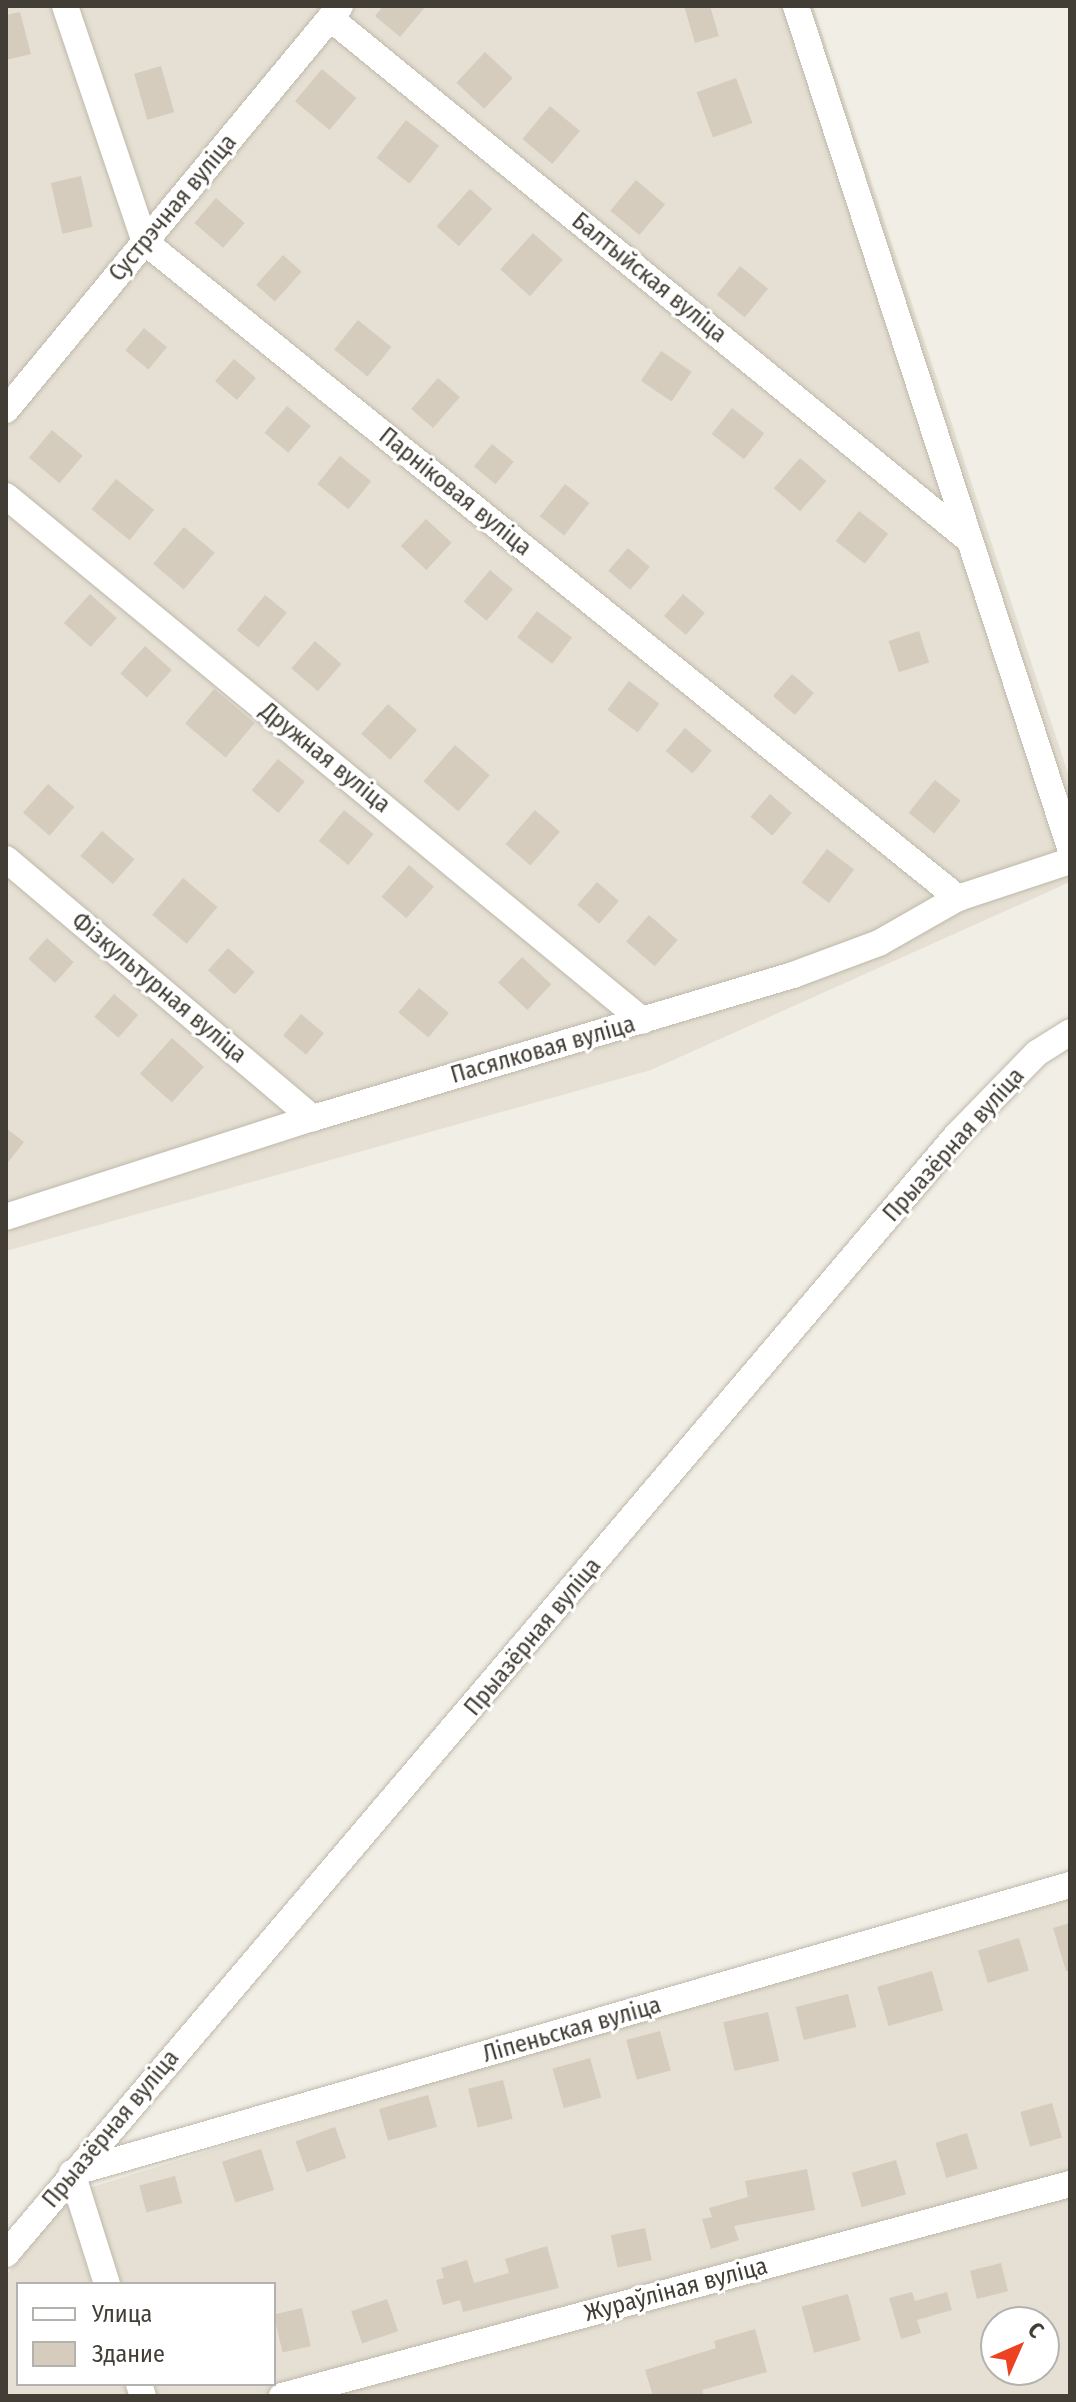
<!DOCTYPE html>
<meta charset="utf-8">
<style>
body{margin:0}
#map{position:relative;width:1076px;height:2402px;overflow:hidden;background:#f1eee5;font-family:"Fira Sans Condensed",sans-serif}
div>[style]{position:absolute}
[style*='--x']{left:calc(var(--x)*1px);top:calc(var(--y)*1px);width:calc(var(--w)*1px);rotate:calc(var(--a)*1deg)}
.residential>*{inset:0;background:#e5e0d3}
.building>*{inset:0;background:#d5ccbe;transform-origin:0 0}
.roads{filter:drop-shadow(0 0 2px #bfb8ab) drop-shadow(0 0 2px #bfb8ab)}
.minor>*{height:26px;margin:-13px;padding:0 13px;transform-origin:13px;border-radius:13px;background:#fff}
span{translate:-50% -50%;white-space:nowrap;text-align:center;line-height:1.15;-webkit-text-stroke:6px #fff;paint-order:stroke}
.street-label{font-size:24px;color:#433e35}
.frame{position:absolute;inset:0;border:8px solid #433e35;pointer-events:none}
.legend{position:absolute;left:16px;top:2282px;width:260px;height:104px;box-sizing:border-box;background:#fff;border:2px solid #b4b2ae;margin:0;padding:10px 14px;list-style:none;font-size:24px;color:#433e35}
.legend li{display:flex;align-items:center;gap:16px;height:40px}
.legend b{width:40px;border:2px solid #b4b2ae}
.north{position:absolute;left:980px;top:2306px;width:80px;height:80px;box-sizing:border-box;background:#fff;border:2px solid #b4b2ae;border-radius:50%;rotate:45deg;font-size:22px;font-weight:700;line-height:32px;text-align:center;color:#433e35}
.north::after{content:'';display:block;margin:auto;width:28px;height:36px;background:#ed4221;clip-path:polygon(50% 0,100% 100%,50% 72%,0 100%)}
</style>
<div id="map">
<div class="residential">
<div style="clip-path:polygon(6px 6px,813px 6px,1070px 779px,1070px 882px,651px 1070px,6px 1251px)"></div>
<div style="clip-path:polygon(evenodd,1070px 1883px,1070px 2396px,6px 2396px,6px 2276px,73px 2193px,1070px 1883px,18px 2284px,274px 2284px,274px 2384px,18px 2384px,18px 2284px,1070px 1883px,996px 2322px,1044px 2322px,1044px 2370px,996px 2370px,996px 2322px)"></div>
</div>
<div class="building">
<div style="clip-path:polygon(383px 6px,426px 6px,400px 37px,375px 16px)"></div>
<div style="clip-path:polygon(684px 6px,710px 6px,719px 36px,695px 43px)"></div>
<div style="clip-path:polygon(20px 12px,31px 54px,6px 60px,6px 15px)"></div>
<div style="left:485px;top:52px;width:38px;height:42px;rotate:43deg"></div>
<div style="left:161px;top:66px;width:48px;height:28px;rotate:74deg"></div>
<div style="left:322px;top:69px;width:45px;height:42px;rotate:40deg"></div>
<div style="left:736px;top:78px;width:48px;height:42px;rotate:70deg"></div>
<div style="left:550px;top:106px;width:39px;height:43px;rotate:40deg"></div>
<div style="left:406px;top:120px;width:42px;height:48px;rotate:38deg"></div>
<div style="left:81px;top:176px;width:52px;height:31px;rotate:77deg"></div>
<div style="left:636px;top:180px;width:38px;height:40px;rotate:40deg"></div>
<div style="left:470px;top:189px;width:30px;height:50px;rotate:42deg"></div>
<div style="left:216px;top:198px;width:38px;height:33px;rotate:41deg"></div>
<div style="left:533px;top:233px;width:40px;height:49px;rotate:42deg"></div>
<div style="left:283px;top:255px;width:25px;height:40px;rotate:42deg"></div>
<div style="left:740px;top:266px;width:36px;height:37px;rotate:39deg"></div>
<div style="left:358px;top:320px;width:43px;height:38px;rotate:39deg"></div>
<div style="left:144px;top:328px;width:30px;height:29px;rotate:40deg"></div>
<div style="left:661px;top:351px;width:37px;height:36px;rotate:34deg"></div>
<div style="left:234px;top:359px;width:29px;height:29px;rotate:41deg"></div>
<div style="left:438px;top:378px;width:29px;height:41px;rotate:41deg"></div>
<div style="left:287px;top:406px;width:31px;height:35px;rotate:40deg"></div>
<div style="left:732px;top:408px;width:41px;height:33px;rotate:38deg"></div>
<div style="left:52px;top:430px;width:40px;height:36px;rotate:40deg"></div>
<div style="left:492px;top:444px;width:28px;height:29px;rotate:39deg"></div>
<div style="left:340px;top:456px;width:40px;height:36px;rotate:39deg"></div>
<div style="left:800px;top:458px;width:35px;height:40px;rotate:41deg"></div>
<div style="left:116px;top:479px;width:49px;height:39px;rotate:39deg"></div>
<div style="left:565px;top:484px;width:31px;height:41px;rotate:38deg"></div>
<div style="left:859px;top:511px;width:37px;height:38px;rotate:38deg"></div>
<div style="left:426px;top:519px;width:35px;height:37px;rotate:43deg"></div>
<div style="left:184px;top:527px;width:40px;height:48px;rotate:40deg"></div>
<div style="left:628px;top:548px;width:29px;height:30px;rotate:41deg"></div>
<div style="left:490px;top:570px;width:30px;height:41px;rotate:40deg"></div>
<div style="left:90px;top:594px;width:36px;height:39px;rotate:42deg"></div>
<div style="left:683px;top:594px;width:29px;height:29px;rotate:41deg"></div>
<div style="left:265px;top:595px;width:28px;height:45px;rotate:39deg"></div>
<div style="left:537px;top:611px;width:44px;height:33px;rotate:37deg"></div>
<div style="left:919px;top:631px;width:33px;height:32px;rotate:72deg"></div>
<div style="left:315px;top:641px;width:35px;height:36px;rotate:41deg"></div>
<div style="left:145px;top:646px;width:36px;height:37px;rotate:42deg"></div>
<div style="left:792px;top:674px;width:29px;height:29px;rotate:41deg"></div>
<div style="left:629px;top:681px;width:38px;height:36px;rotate:37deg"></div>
<div style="left:214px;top:689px;width:53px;height:45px;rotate:40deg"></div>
<div style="left:388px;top:704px;width:39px;height:40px;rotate:42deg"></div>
<div style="left:685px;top:728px;width:35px;height:30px;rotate:40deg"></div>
<div style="left:455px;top:745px;width:46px;height:48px;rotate:41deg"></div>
<div style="left:278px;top:759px;width:35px;height:41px;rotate:40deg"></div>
<div style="left:935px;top:780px;width:33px;height:42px;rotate:39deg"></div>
<div style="left:48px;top:784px;width:35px;height:38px;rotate:41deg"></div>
<div style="left:770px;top:794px;width:29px;height:30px;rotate:41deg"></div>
<div style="left:344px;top:810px;width:38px;height:40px;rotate:39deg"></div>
<div style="left:535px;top:810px;width:33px;height:45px;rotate:41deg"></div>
<div style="left:102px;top:831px;width:43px;height:33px;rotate:41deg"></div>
<div style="left:827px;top:849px;width:34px;height:42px;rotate:37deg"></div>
<div style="left:409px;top:865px;width:33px;height:42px;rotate:41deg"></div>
<div style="left:183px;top:878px;width:45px;height:48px;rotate:40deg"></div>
<div style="left:597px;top:882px;width:29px;height:30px;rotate:41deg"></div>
<div style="left:649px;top:915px;width:38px;height:35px;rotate:41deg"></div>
<div style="left:47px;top:938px;width:36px;height:28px;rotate:42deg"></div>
<div style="left:228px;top:948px;width:36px;height:30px;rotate:42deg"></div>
<div style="left:522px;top:957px;width:40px;height:35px;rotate:43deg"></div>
<div style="left:419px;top:988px;width:39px;height:32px;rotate:40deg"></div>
<div style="left:114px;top:994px;width:32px;height:30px;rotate:41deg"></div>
<div style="left:301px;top:1014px;width:30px;height:28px;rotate:40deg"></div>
<div style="left:172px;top:1038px;width:43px;height:48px;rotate:42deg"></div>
<div style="clip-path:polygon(6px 1128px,24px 1142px,6px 1165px)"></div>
<div style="clip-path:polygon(1070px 1923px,1070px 1971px,1066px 1971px,1053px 1928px)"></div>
<div style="left:1019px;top:1938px;width:34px;height:43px;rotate:73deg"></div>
<div style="left:932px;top:1971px;width:41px;height:57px;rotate:74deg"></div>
<div style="left:848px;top:1994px;width:34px;height:54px;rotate:76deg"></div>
<div style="left:768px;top:2012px;width:50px;height:46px;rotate:77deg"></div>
<div style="left:660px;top:2031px;width:41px;height:35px;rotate:75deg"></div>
<div style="left:590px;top:2058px;width:41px;height:39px;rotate:74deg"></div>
<div style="left:503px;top:2080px;width:40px;height:36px;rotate:76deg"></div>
<div style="left:428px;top:2095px;width:33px;height:51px;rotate:74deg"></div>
<div style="left:1052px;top:2103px;width:36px;height:33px;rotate:74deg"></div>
<div style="left:335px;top:2127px;width:33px;height:42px;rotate:70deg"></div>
<div style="left:967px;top:2133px;width:37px;height:33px;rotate:73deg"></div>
<div style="left:261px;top:2149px;width:43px;height:41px;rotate:72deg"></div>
<div style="left:896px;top:2160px;width:36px;height:46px;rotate:74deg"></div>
<div style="clip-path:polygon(807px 2169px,815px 2210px,734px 2226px,739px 2240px,711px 2249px,702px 2219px,712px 2217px,709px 2208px,748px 2197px,745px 2181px)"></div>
<div style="left:175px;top:2176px;width:28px;height:37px;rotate:75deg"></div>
<div style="left:645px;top:2228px;width:33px;height:35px;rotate:78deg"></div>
<div style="clip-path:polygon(547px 2246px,559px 2288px,463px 2312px,460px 2300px,443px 2305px,436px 2280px,444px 2278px,441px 2268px,467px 2260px,474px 2283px,509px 2273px,505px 2259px)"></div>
<div style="left:1001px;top:2263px;width:29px;height:32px;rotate:76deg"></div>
<div style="clip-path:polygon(912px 2292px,915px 2301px,947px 2292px,952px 2310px,917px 2320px,921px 2333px,901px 2339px,889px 2298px)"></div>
<div style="left:848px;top:2294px;width:48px;height:48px;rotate:75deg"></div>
<div style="left:387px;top:2299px;width:34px;height:38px;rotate:71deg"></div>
<div style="left:302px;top:2308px;width:39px;height:29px;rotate:77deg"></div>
<div style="clip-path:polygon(755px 2329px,767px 2372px,702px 2390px,704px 2396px,653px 2396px,645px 2370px,716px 2348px,714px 2341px)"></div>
</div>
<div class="roads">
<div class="minor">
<div style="--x:65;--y:6;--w:249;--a:71.3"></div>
<div style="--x:145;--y:242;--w:1045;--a:38.9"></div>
<div style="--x:796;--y:6;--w:885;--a:71.97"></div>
<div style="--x:330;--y:18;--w:824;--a:39.24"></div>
<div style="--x:6;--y:410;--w:524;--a:-50.42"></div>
<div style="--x:6;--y:496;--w:825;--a:39.49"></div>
<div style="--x:6;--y:859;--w:402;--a:40.2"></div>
<div style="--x:6;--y:1217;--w:323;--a:-17.9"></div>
<div style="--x:313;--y:1118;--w:501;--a:-16.59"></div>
<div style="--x:793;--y:975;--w:92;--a:-20.4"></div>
<div style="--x:879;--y:943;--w:91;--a:-29.7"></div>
<div style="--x:958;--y:898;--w:118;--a:-18.3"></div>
<div style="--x:6;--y:2254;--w:1469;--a:-49.64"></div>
<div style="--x:957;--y:1135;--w:115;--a:-45.7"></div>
<div style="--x:1037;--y:1053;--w:39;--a:-32"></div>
<div style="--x:107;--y:2284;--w:116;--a:-107.5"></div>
<div style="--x:72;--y:2173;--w:1039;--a:-16.1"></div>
<div style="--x:139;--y:2384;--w:13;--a:72"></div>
<div style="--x:282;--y:2396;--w:816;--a:-15.06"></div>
</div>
</div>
<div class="street-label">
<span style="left:173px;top:208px;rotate:-50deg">Сустрэчная вуліца</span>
<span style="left:649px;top:278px;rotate:39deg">Балтыйская вуліца</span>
<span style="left:455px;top:492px;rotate:39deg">Парніковая вуліца</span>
<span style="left:325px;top:758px;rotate:39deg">Дружная вуліца</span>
<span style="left:159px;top:988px;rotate:40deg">Фізкультурная вуліца</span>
<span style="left:543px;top:1050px;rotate:-16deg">Пасялковая вуліца</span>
<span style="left:954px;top:1145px;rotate:-48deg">Прыазёрная вуліца</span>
<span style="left:533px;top:1637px;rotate:-50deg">Прыазёрная вуліца</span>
<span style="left:572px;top:2030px;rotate:-16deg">Ліпеньская вуліца</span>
<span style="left:111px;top:2129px;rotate:-50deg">Прыазёрная вуліца</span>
<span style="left:676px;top:2290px;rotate:-15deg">Жураўліная вуліца</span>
</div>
<div class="frame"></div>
<ul class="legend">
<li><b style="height:10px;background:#fff"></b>Улица</li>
<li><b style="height:22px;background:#d5ccbe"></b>Здание</li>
</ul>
<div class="north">С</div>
</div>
